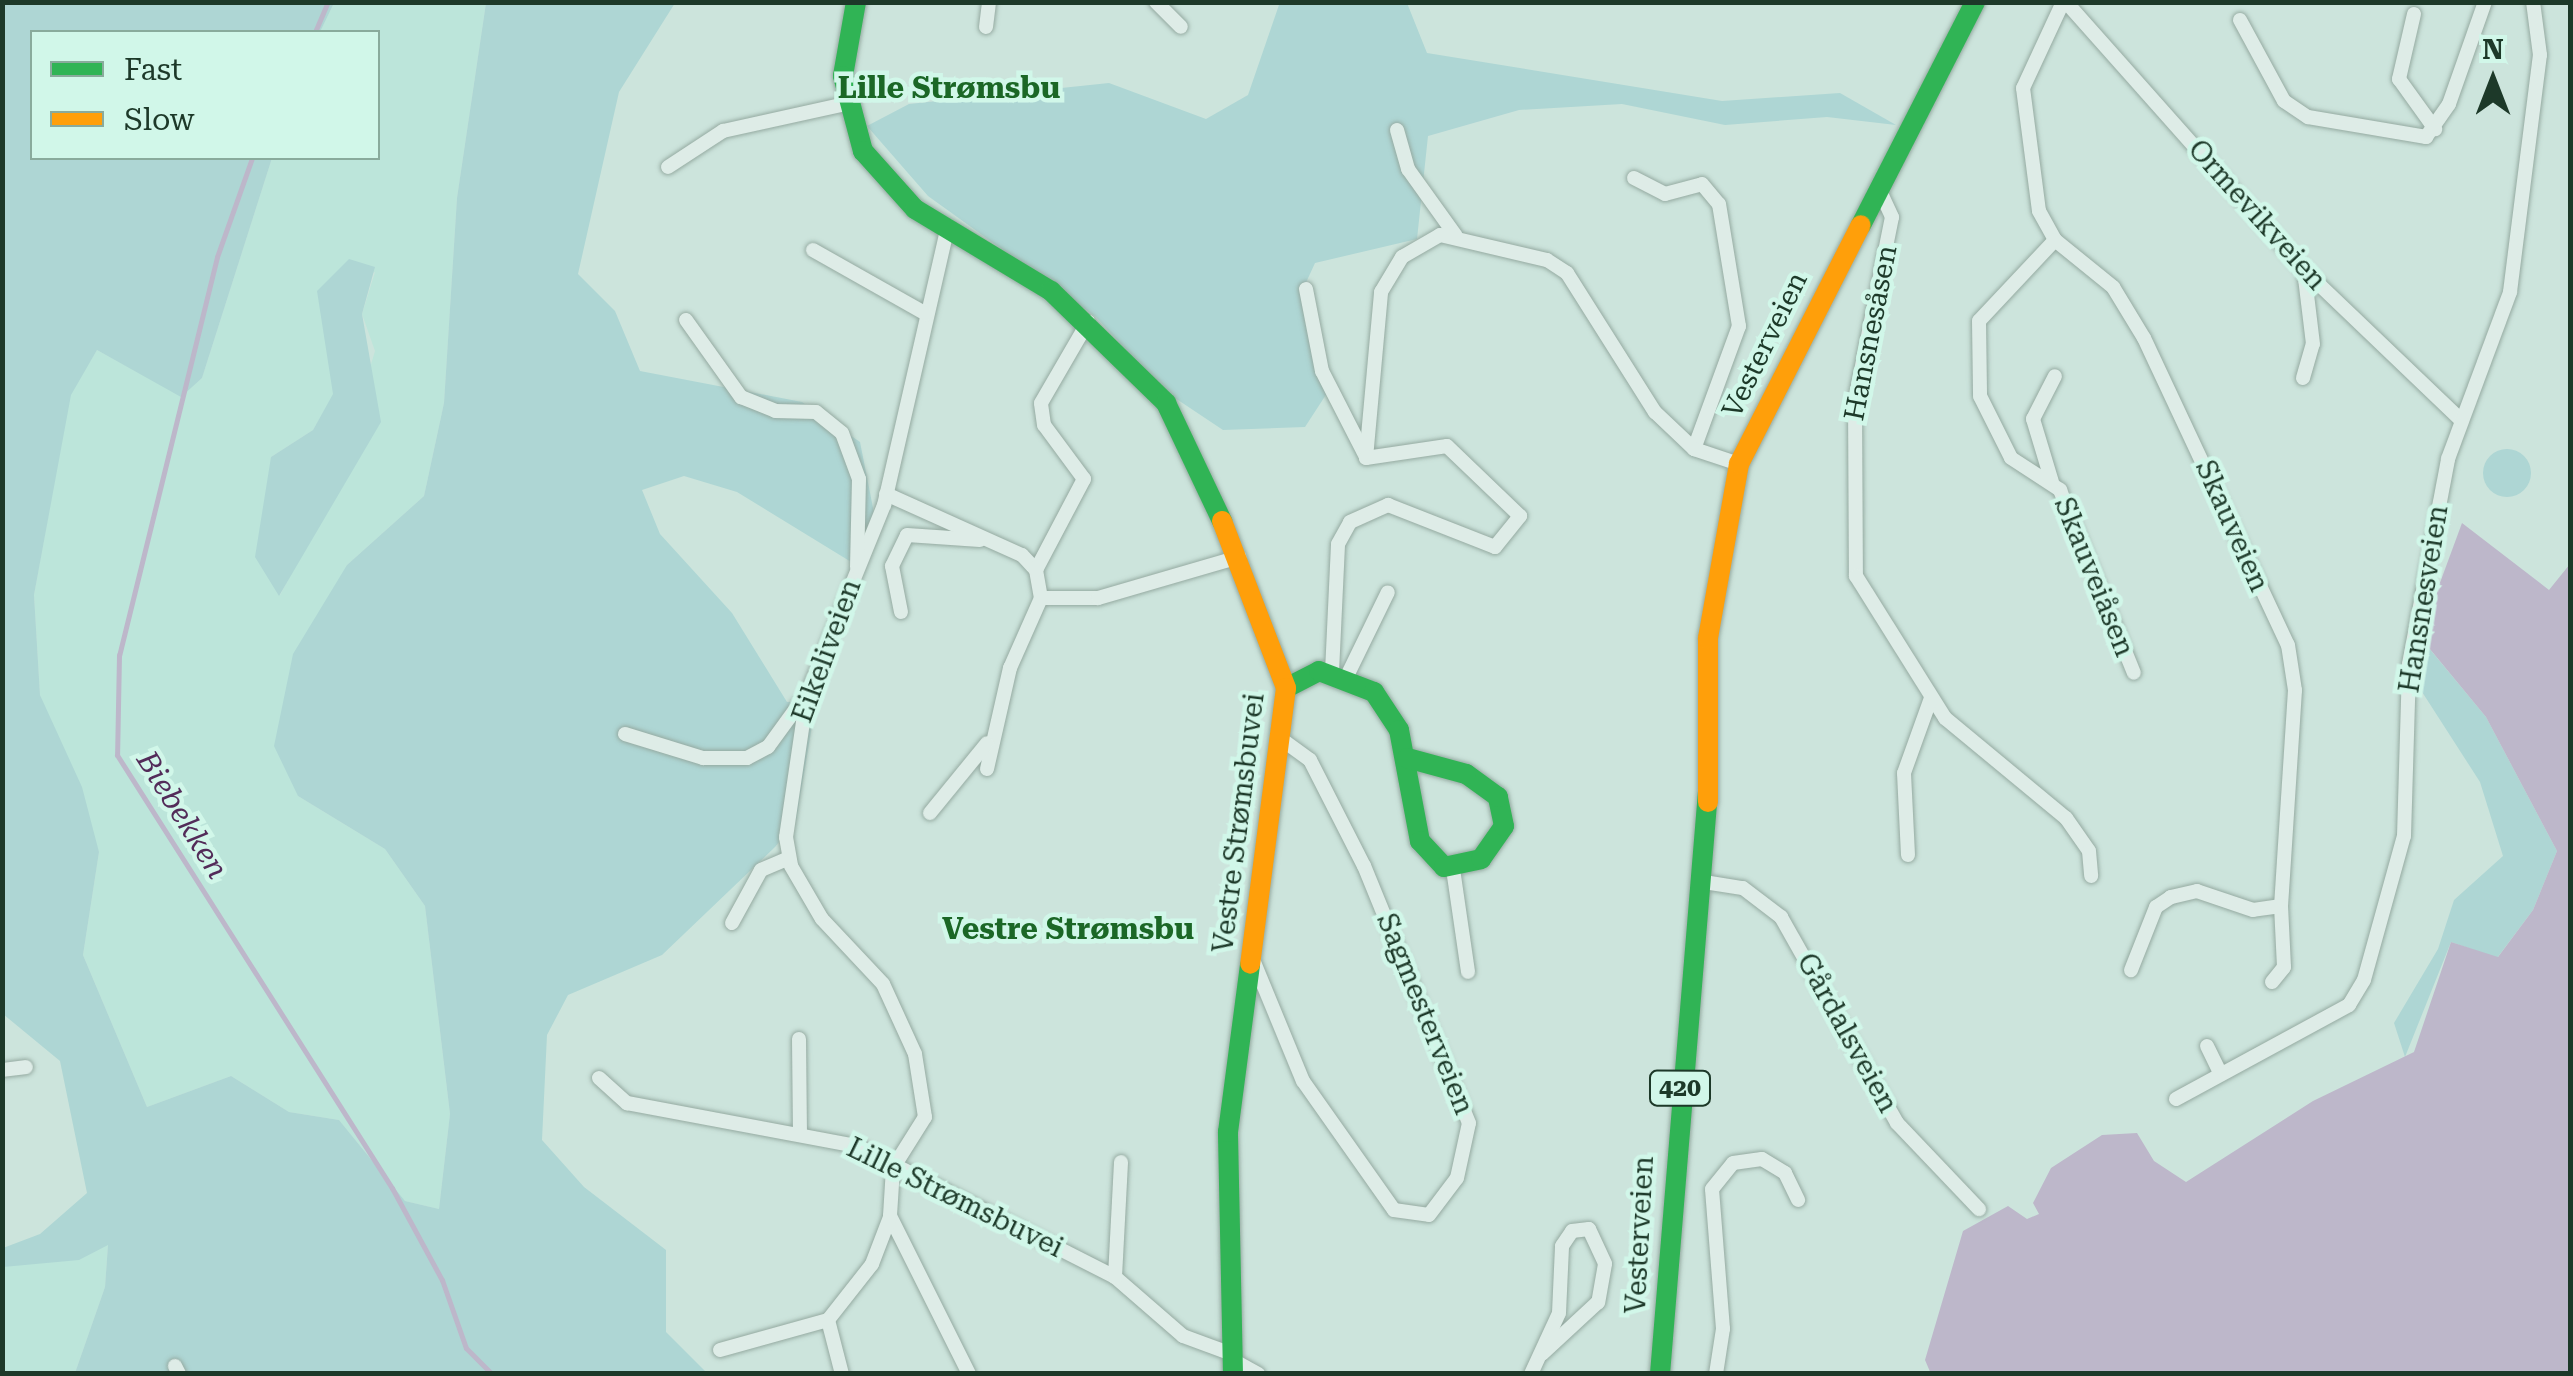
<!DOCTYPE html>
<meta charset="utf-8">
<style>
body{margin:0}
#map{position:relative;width:2573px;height:1376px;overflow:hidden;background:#cce4dc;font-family:"Roboto Serif",serif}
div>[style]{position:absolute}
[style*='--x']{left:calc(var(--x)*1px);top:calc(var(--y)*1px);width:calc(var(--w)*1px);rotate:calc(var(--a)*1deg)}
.farmland>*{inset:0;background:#bce5da}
.green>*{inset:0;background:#aed6d4}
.round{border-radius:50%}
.water>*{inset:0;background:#bdb7ca}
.stream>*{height:5px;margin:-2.5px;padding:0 2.5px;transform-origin:2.5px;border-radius:2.5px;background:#bdb7ca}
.roads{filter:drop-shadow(0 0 2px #95aaa1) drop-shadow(0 0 2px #95aaa1)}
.street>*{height:14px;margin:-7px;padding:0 7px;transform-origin:7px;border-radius:7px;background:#deece7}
.fast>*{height:20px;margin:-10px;padding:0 10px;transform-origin:10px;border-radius:10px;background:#30b455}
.slow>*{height:20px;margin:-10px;padding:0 10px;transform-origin:10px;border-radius:10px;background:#ff9f0a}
span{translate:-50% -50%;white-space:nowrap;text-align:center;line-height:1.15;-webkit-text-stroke:9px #d1f7e9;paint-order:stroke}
.shield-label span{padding:2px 8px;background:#d1f7e9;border:2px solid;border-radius:8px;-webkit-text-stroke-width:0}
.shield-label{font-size:25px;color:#1d3929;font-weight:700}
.street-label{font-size:28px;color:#1d3929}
.neighbourhood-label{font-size:30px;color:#1b6726;font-weight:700}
.water-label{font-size:30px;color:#532c59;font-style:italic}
.frame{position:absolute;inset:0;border:5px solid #1d3929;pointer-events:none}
.legend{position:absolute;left:30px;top:30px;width:350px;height:130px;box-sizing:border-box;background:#d1f7e9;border:2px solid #89ab9c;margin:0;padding:12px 18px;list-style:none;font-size:30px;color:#1d3929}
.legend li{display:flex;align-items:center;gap:20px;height:50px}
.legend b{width:50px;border:2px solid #89ab9c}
.north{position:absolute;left:2443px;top:30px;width:100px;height:100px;-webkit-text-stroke:8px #d1f7e9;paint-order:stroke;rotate:0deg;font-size:28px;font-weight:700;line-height:40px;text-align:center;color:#1d3929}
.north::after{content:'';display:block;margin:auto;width:35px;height:45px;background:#1d3929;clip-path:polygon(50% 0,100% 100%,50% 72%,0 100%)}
</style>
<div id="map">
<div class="farmland">
<div style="clip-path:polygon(evenodd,334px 3px,486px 3px,457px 198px,444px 403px,424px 496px,347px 565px,298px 796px,385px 849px,425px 906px,450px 1114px,439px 1209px,405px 1201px,339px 1120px,289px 1112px,231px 1076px,147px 1107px,83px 955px,99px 852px,40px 695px,34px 595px,70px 395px,97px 350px,181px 396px,202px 378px,272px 158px,378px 158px,378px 32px,320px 32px,334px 3px,375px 272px,362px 314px,375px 351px,329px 504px,280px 595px,271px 457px,313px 430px,334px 394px,318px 291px,375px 272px)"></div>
<div style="clip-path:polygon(108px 1244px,105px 1287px,75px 1373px,3px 1374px,3px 1267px)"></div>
</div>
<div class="green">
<div style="clip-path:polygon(1280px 2px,1407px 3px,1427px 53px,1722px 101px,1840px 93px,1896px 125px,1827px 117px,1725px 125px,1622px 104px,1519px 110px,1428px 136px,1417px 239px,1315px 263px,1304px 287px,1331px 387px,1305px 427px,1223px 430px,1163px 390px,1096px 317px,928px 196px,867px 126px,909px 104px,1109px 83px,1206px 119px,1248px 95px)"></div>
<div style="clip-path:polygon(3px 3px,334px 3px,320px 32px,32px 32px,32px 158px,272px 158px,202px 378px,181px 397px,97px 350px,71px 395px,34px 595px,40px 695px,82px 787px,99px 852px,83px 955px,147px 1107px,231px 1076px,289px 1112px,339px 1120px,405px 1201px,439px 1209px,450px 1114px,425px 906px,385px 849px,298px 796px,274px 746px,293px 654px,347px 565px,424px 496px,444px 403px,457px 198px,486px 3px,675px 3px,619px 92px,578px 274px,615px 311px,640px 371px,802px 402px,860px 442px,876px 523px,861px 568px,737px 492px,684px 476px,642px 490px,660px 534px,732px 613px,787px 702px,816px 702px,796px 821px,775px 847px,662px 955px,568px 995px,547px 1035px,542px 1140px,584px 1187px,666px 1250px,666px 1332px,707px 1373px,75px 1373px,105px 1287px,108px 1245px,79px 1260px,3px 1267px,3px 1248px,40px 1234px,87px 1193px,60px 1061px,3px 1014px)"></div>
<div style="clip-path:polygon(349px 259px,375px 267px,362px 314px,381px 422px,279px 596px,255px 557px,271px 457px,313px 430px,333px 394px,317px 291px)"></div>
<div class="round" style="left:2483px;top:449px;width:48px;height:48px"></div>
<div style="clip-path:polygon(2428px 647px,2486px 717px,2557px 851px,2533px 910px,2497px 958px,2451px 942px,2405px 1057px,2394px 1023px,2438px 949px,2454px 900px,2503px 856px,2480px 782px,2415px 681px)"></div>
</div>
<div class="water">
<div style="clip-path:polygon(2462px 523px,2549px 590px,2570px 564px,2570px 1373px,1931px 1374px,1925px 1360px,1963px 1231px,2008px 1206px,2027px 1219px,2039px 1214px,2033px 1203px,2051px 1168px,2102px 1135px,2137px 1133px,2154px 1161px,2186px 1182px,2313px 1101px,2414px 1052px,2451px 942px,2498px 957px,2533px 910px,2557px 851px,2486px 717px,2420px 637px)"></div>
</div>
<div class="stream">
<div style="--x:315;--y:32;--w:33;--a:-67"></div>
<div style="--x:252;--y:158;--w:105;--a:109.5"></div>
<div style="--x:217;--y:257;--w:410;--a:103.8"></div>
<div style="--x:119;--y:655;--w:100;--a:91.1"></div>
<div style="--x:117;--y:755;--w:513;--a:57.58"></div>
<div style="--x:392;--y:1188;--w:105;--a:61.5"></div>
<div style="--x:442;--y:1280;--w:72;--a:70.6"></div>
<div style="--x:466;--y:1348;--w:37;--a:45"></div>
</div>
<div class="roads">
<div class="street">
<div style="--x:1156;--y:2;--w:35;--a:45"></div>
<div style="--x:2063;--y:2;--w:95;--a:114.9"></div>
<div style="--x:2023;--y:88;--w:124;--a:82.6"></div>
<div style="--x:2039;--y:211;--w:33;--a:61"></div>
<div style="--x:2055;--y:240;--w:75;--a:39"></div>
<div style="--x:2113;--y:287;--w:60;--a:58.7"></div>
<div style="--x:2144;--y:338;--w:339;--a:64.9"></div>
<div style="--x:2288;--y:645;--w:46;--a:81.2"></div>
<div style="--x:2295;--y:690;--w:216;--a:93.7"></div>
<div style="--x:2281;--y:906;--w:28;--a:172"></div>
<div style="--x:2253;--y:910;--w:59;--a:-161.3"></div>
<div style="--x:2197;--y:891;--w:27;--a:167"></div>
<div style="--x:2171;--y:897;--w:18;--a:146"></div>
<div style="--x:2156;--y:907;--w:68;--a:111.6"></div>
<div style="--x:2066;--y:2;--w:358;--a:48.4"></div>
<div style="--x:2304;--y:270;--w:214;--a:43.7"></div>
<div style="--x:2414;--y:14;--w:67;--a:103"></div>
<div style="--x:2399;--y:79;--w:62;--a:54.2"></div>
<div style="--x:2240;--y:20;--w:92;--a:61.5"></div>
<div style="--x:2284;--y:101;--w:29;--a:34"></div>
<div style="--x:2308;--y:117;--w:120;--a:9.6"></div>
<div style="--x:2426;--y:137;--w:40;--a:-55.1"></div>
<div style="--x:2449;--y:104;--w:108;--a:-70.6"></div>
<div style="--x:986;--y:27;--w:25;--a:-83"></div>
<div style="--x:1397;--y:130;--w:41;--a:74.2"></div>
<div style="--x:1408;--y:169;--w:82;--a:54.4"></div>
<div style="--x:668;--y:167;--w:66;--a:-33.2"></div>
<div style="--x:723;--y:131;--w:126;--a:-12.4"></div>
<div style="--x:1634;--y:178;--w:35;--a:27"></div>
<div style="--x:1665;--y:194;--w:38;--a:-15"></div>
<div style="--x:1702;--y:184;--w:26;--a:50"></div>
<div style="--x:1719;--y:204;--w:124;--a:80.7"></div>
<div style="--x:1739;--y:326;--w:131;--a:110.1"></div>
<div style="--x:1879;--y:189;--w:31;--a:65"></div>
<div style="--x:1892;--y:217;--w:187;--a:101.4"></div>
<div style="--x:1855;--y:400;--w:176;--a:89.7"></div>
<div style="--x:1856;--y:576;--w:168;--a:57.9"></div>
<div style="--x:1945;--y:718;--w:157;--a:39.6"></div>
<div style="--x:2066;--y:818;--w:40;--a:55.1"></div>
<div style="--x:2089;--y:851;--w:25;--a:85"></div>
<div style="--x:948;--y:226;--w:286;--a:102.9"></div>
<div style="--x:884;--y:505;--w:205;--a:112.1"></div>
<div style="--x:807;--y:695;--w:144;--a:98.4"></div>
<div style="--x:786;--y:837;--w:29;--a:80"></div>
<div style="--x:791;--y:866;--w:61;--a:59.7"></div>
<div style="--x:822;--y:919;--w:89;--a:46.8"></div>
<div style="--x:883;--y:984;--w:77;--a:65.4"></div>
<div style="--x:915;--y:1054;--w:64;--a:81"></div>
<div style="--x:925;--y:1117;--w:60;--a:122.1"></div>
<div style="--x:893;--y:1168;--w:48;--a:93.6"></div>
<div style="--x:890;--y:1216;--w:177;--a:63.4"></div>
<div style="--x:2055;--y:240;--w:111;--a:133.2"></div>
<div style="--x:1979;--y:321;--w:75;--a:89.2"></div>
<div style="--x:1980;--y:396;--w:69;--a:63.4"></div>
<div style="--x:2011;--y:458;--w:59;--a:33.1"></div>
<div style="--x:2060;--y:490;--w:197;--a:68"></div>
<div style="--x:813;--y:250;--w:130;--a:29.5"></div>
<div style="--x:1306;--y:289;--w:84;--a:79"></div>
<div style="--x:1322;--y:371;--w:97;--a:62.9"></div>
<div style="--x:686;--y:320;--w:95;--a:54.5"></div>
<div style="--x:741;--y:397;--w:37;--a:22"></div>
<div style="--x:775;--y:411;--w:41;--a:1.4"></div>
<div style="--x:816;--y:412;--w:33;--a:39"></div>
<div style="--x:842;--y:433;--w:49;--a:69.7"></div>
<div style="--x:859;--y:479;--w:88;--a:91.3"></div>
<div style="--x:2303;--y:378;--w:35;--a:-74"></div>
<div style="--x:2313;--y:344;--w:75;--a:-96.9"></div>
<div style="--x:1366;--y:458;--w:167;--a:-84.8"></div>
<div style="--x:1381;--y:292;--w:41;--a:-59"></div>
<div style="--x:1402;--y:257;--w:44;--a:-30.1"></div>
<div style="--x:1440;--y:235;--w:110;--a:13.2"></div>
<div style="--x:1547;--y:260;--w:24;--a:33"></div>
<div style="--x:1567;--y:273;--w:165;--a:57.7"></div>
<div style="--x:1655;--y:412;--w:54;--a:43.5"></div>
<div style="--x:1694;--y:449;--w:47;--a:18.4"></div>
<div style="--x:2052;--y:482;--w:66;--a:-106.8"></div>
<div style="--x:2033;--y:419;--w:48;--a:-62.9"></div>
<div style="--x:886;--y:494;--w:149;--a:24.2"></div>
<div style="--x:1022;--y:555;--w:21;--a:47"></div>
<div style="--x:1036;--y:570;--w:28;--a:80"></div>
<div style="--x:1041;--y:598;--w:57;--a:0"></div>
<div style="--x:1098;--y:598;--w:147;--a:-16.2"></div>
<div style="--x:1036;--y:570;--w:103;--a:-62.2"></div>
<div style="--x:1084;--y:479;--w:67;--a:-126.5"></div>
<div style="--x:1044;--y:425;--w:22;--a:-98"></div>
<div style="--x:1041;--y:403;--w:94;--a:-59.9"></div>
<div style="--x:901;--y:612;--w:47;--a:-101.1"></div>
<div style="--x:892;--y:566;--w:34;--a:-64"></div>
<div style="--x:907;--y:535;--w:73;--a:3.9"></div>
<div style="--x:1332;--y:672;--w:128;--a:-87.3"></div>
<div style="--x:1338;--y:544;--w:25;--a:-61"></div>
<div style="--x:1350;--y:522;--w:42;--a:-24.1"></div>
<div style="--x:1388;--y:505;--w:115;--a:21.4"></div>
<div style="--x:1495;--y:547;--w:40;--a:-51"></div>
<div style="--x:1520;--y:516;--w:101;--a:-136.2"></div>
<div style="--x:1447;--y:446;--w:82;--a:171.6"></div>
<div style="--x:1347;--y:676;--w:93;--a:-64"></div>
<div style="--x:625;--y:734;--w:82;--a:17.1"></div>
<div style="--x:703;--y:758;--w:44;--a:0"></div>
<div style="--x:747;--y:758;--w:24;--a:-28"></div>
<div style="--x:768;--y:747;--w:54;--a:-54"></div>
<div style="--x:987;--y:769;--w:104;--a:-77.2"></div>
<div style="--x:1010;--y:668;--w:77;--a:-66.1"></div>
<div style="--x:930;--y:813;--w:90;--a:-50.8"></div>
<div style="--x:1908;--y:855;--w:82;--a:-92.8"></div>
<div style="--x:1904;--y:773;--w:80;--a:-70.2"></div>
<div style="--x:1453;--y:869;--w:104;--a:81.7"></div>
<div style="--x:1704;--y:882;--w:39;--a:9"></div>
<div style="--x:1743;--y:888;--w:48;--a:37.3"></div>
<div style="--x:1781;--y:917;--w:236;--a:60.6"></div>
<div style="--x:1897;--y:1123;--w:119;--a:46.4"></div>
<div style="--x:732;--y:923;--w:60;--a:-61.3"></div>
<div style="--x:761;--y:870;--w:30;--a:-23"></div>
<div style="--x:1251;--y:955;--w:136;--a:67.6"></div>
<div style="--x:1303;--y:1081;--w:158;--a:54.8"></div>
<div style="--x:1394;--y:1210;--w:35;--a:8"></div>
<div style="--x:1429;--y:1215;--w:46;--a:-52.9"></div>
<div style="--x:1457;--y:1178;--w:56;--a:-77.7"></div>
<div style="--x:1469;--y:1123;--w:278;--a:-112.2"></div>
<div style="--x:1364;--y:866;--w:119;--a:-117"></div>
<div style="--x:1310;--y:760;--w:34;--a:-144"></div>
<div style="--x:2272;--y:982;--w:19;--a:-51"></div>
<div style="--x:2284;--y:967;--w:61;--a:-92.8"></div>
<div style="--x:799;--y:1039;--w:92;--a:89.4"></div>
<div style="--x:2207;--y:1046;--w:28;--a:64"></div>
<div style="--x:2;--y:1070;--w:24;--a:-7"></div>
<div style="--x:599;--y:1078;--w:38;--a:42"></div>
<div style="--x:627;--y:1103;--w:234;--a:10.6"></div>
<div style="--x:857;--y:1146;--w:289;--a:26.9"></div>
<div style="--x:1115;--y:1277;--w:90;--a:40.9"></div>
<div style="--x:1183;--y:1336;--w:52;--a:20.2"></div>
<div style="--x:2176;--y:1099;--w:197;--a:-28.5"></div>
<div style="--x:2349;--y:1005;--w:29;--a:-59"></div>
<div style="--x:2364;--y:980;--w:149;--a:-74.5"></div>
<div style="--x:2404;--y:836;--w:172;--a:-88.3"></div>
<div style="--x:2409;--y:664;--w:209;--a:-79.2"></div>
<div style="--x:2448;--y:459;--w:178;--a:-69.6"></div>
<div style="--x:2510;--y:292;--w:239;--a:-82.8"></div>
<div style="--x:2540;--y:55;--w:53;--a:-97.5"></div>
<div style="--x:1115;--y:1277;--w:115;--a:-87"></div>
<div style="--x:828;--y:1320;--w:56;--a:75.5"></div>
<div style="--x:720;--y:1350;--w:112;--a:-15.5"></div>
<div style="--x:828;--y:1320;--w:71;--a:-51.8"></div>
<div style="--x:872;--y:1264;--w:50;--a:-69"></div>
<div style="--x:1233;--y:1360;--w:29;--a:29"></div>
<div style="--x:175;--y:1366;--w:9;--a:63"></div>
<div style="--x:1531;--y:1374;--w:67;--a:-65.3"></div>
<div style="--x:1559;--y:1313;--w:67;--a:-87.4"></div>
<div style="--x:1562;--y:1246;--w:18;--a:-56"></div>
<div style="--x:1572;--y:1231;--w:17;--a:-7"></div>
<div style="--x:1589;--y:1229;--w:38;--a:65"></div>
<div style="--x:1605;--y:1264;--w:39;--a:100"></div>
<div style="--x:1598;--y:1302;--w:76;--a:137.1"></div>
<div style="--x:1716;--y:1374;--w:46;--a:-81.2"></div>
<div style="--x:1723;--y:1329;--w:140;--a:-94.5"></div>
<div style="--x:1712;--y:1189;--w:33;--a:-51"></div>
<div style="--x:1733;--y:1163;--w:29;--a:-8"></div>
<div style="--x:1762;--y:1159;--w:27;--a:31"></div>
<div style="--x:1785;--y:1173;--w:30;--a:64"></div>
</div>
<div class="fast">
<div style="--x:856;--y:2;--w:75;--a:100"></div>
<div style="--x:843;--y:76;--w:78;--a:75.1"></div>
<div style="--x:863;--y:151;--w:78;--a:48.1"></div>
<div style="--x:915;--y:209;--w:159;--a:31.1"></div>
<div style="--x:1051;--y:291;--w:161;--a:44.2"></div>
<div style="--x:1166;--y:403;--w:131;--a:64.6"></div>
<div style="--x:1861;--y:225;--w:250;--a:-62.9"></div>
<div style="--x:1286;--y:688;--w:37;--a:-27"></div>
<div style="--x:1319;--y:671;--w:59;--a:20.9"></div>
<div style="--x:1374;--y:692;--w:45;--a:56.7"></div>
<div style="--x:1399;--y:730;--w:113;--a:79.3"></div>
<div style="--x:1420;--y:841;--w:35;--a:47"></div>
<div style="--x:1444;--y:867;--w:38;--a:-12"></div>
<div style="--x:1481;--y:859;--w:40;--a:-55.1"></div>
<div style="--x:1504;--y:826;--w:30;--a:-102"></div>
<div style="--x:1498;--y:797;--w:39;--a:-144"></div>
<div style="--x:1466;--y:774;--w:61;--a:-164.8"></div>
<div style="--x:1233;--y:1374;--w:242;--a:-91.2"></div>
<div style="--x:1228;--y:1132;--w:169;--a:-82.5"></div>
<div style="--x:1660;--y:1374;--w:585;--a:-85.29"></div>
</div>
<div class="slow">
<div style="--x:1222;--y:521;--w:179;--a:69"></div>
<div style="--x:1286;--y:688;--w:278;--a:97.4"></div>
<div style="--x:1708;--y:802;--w:164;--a:-90"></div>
<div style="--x:1708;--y:638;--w:177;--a:-79.9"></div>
<div style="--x:1739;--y:464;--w:268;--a:-63"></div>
</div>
</div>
<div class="shield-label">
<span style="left:1680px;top:1088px">420</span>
</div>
<div class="street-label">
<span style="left:2257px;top:215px;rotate:48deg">Ormevikveien</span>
<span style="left:1871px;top:333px;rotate:-79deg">Hansnesåsen</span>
<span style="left:1765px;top:345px;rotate:-64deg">Vesterveien</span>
<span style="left:2232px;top:526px;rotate:66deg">Skauveien</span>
<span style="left:2094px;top:577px;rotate:68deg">Skauveiåsen</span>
<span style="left:2424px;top:599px;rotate:-81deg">Hansnesveien</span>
<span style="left:827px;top:651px;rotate:-70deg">Eikeliveien</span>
<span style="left:1239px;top:823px;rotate:-83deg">Vestre Strømsbuvei</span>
<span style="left:1425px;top:1014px;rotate:68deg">Sagmesterveien</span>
<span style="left:1847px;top:1033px;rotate:61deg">Gårdalsveien</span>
<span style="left:955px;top:1198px;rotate:26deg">Lille Strømsbuvei</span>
<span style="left:1640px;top:1235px;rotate:-87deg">Vesterveien</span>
</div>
<div class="neighbourhood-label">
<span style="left:949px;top:88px">Lille Strømsbu</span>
<span style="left:1068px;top:929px">Vestre Strømsbu</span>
</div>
<div class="water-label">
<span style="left:182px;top:815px;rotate:58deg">Biebekken</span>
</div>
<div class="frame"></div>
<ul class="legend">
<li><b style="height:12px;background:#30b455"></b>Fast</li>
<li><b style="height:12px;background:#ff9f0a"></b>Slow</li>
</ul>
<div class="north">N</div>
</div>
